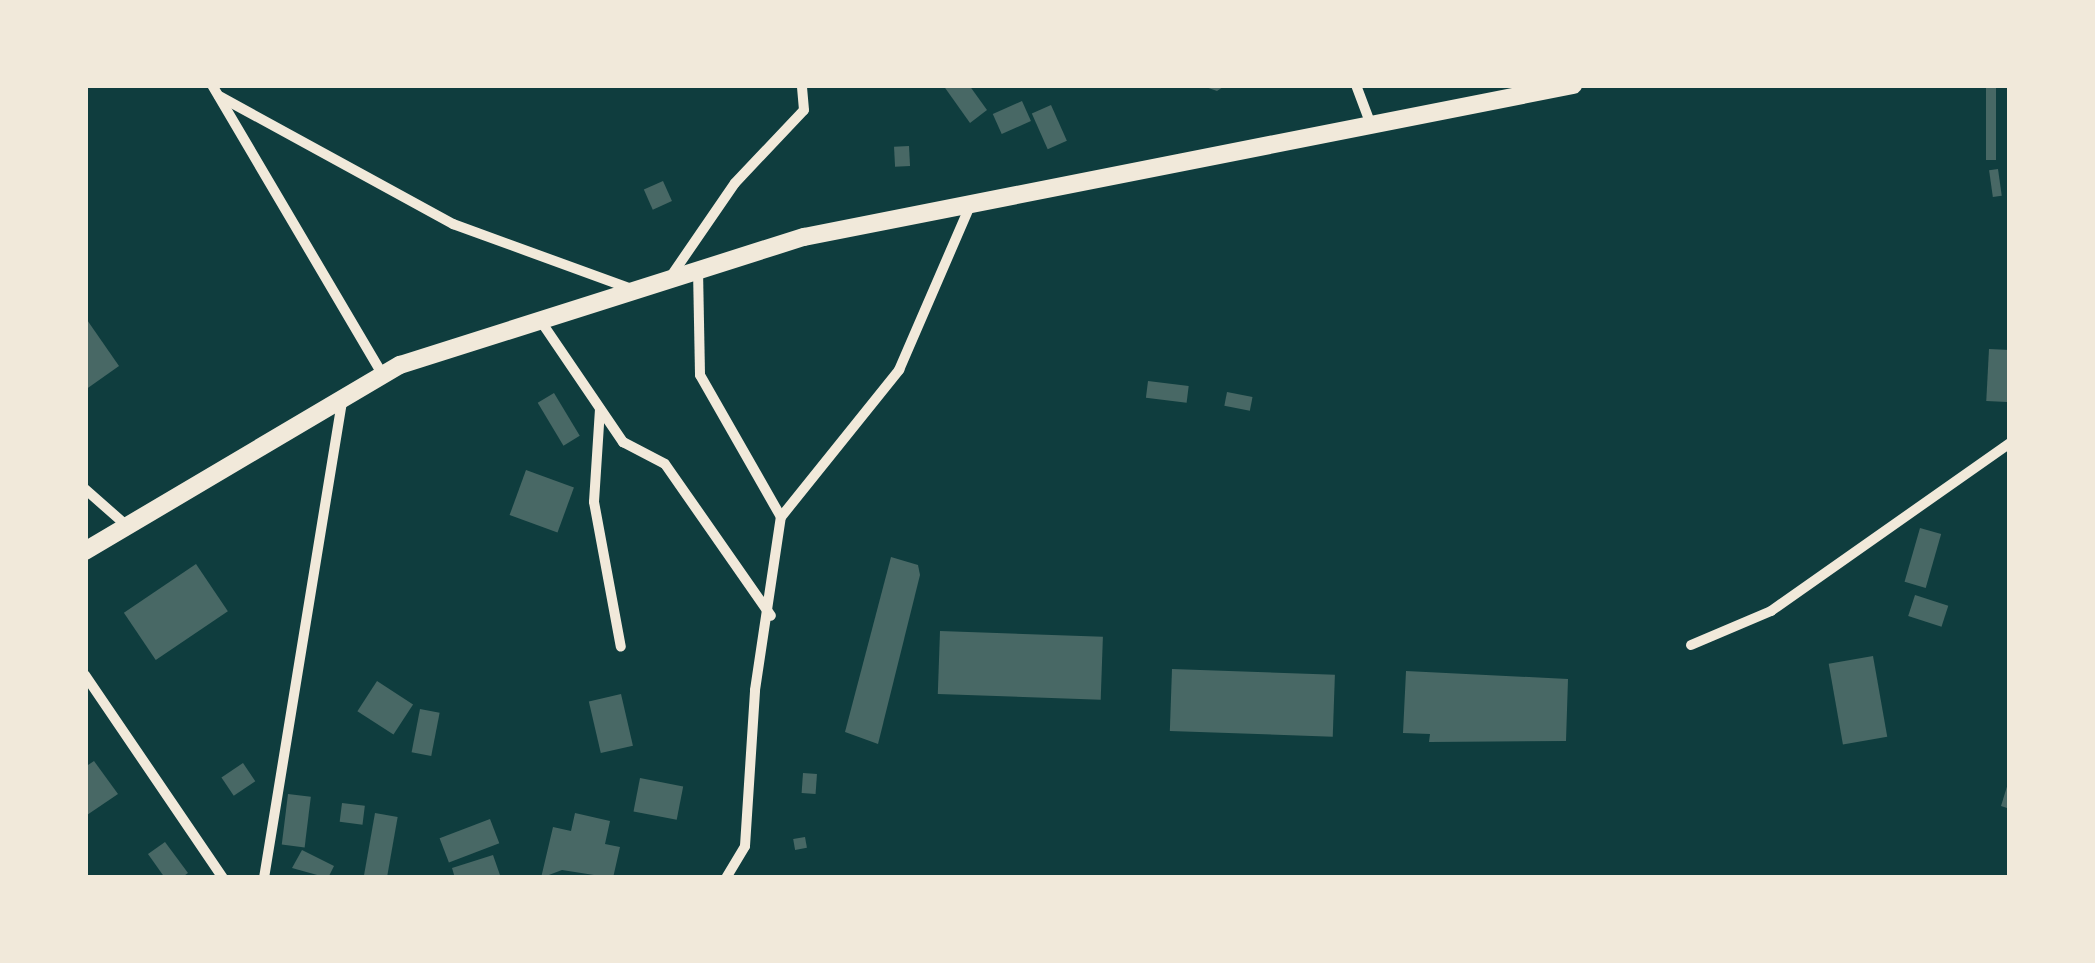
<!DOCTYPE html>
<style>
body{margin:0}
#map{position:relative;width:2095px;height:963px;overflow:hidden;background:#0f3d3e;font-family:Lora,serif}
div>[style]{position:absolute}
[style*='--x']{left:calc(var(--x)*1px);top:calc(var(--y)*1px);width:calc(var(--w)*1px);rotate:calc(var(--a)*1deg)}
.building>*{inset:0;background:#486865;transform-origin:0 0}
.minor>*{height:10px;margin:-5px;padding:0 5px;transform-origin:5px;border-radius:5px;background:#f1e9da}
.tertiary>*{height:18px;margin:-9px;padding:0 9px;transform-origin:9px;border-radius:9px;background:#f1e9da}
span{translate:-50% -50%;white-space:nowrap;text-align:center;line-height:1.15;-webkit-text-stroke:9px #f1e9da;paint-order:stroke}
.frame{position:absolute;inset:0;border:88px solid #f1e9da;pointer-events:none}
</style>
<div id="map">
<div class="building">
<div style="clip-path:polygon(943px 85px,969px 85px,987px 110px,970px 123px)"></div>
<div style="clip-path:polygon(1200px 85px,1226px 85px,1217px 91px)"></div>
<div style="left:1986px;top:85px;width:10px;height:75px"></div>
<div style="left:1022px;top:101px;width:22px;height:32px;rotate:66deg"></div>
<div style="left:1051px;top:105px;width:39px;height:21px;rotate:66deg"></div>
<div style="left:909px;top:146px;width:20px;height:15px;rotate:87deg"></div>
<div style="left:1998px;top:169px;width:27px;height:9px;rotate:82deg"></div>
<div style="left:663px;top:181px;width:22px;height:21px;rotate:66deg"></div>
<div style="clip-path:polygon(85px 317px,119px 366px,85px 390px)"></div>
<div style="left:1989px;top:349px;width:21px;height:52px;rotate:3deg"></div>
<div style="left:1148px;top:381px;width:41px;height:17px;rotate:7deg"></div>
<div style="left:1227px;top:392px;width:26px;height:14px;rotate:11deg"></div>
<div style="left:554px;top:393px;width:50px;height:19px;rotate:59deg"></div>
<div style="left:526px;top:470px;width:51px;height:48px;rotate:20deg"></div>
<div style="left:1920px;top:528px;width:22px;height:56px;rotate:16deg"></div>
<div style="clip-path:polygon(891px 557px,918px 565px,920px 575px,878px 744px,845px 732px)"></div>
<div style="left:196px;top:564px;width:57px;height:87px;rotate:56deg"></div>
<div style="left:1915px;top:595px;width:35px;height:22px;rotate:18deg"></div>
<div style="left:940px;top:631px;width:163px;height:63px;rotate:2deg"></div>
<div style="left:1873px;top:656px;width:82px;height:45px;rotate:80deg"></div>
<div style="left:1172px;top:669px;width:163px;height:62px;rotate:2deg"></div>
<div style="clip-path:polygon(1406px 671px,1568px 679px,1566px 741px,1429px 742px,1430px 734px,1403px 733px)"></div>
<div style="left:377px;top:681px;width:43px;height:36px;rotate:33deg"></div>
<div style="left:621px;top:694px;width:53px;height:33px;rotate:77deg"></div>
<div style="left:420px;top:709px;width:20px;height:44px;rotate:11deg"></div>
<div style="clip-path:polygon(94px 761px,118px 794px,87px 815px,85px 767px)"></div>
<div style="left:243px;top:763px;width:22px;height:26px;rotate:56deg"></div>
<div style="left:803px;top:773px;width:14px;height:20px;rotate:4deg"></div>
<div style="left:640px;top:778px;width:44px;height:34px;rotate:11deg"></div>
<div style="clip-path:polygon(2009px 780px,2010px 780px,2010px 809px,2001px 806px)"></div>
<div style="left:288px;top:794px;width:23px;height:51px;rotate:7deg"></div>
<div style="left:342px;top:803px;width:23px;height:19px;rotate:7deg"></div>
<div style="left:375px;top:813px;width:23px;height:66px;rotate:10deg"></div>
<div style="clip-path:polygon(575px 813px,610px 821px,605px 844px,620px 847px,613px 878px,562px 870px,541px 878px,553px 827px,571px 831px)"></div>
<div style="left:490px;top:819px;width:26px;height:54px;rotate:69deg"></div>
<div style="left:805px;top:837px;width:11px;height:12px;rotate:80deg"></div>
<div style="clip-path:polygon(165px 842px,188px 873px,181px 878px,165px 878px,148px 854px)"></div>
<div style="clip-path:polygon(302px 850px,334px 866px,328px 878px,292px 868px)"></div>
<div style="clip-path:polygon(493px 855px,501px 878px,455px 878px,452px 868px)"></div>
</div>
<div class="minor">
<div style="--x:212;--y:85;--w:337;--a:59.5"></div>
<div style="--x:1356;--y:85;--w:43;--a:69.4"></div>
<div style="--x:219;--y:96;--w:267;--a:28.7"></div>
<div style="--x:453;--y:224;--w:193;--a:20"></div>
<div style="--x:698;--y:270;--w:105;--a:88.9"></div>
<div style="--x:700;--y:375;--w:163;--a:60.3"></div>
<div style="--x:669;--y:279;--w:116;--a:-55.5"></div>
<div style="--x:735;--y:183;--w:100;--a:-46.6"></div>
<div style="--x:804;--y:110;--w:25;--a:-95"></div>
<div style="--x:540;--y:320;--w:148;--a:55.8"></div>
<div style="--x:623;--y:442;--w:47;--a:27.6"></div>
<div style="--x:665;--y:464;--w:185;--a:55.1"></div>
<div style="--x:600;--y:409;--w:93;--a:93.7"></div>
<div style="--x:594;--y:502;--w:147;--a:79.5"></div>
<div style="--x:85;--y:489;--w:56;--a:41.4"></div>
<div style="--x:1691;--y:645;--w:87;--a:-23"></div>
<div style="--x:1771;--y:611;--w:292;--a:-35.1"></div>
<div style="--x:85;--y:675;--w:245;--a:55.8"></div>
<div style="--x:264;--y:878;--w:484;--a:-80.7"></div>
<div style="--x:726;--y:878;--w:37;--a:-59"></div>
<div style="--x:745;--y:846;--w:156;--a:-86.3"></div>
<div style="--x:755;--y:690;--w:175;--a:-81.5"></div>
<div style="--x:781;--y:517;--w:189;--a:-51.2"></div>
<div style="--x:899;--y:370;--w:181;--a:-66.6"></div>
</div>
<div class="tertiary">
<div style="--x:85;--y:551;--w:366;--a:-30.6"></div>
<div style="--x:400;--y:365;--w:424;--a:-17.6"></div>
<div style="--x:804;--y:237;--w:784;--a:-11.18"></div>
</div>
<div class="frame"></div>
</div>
